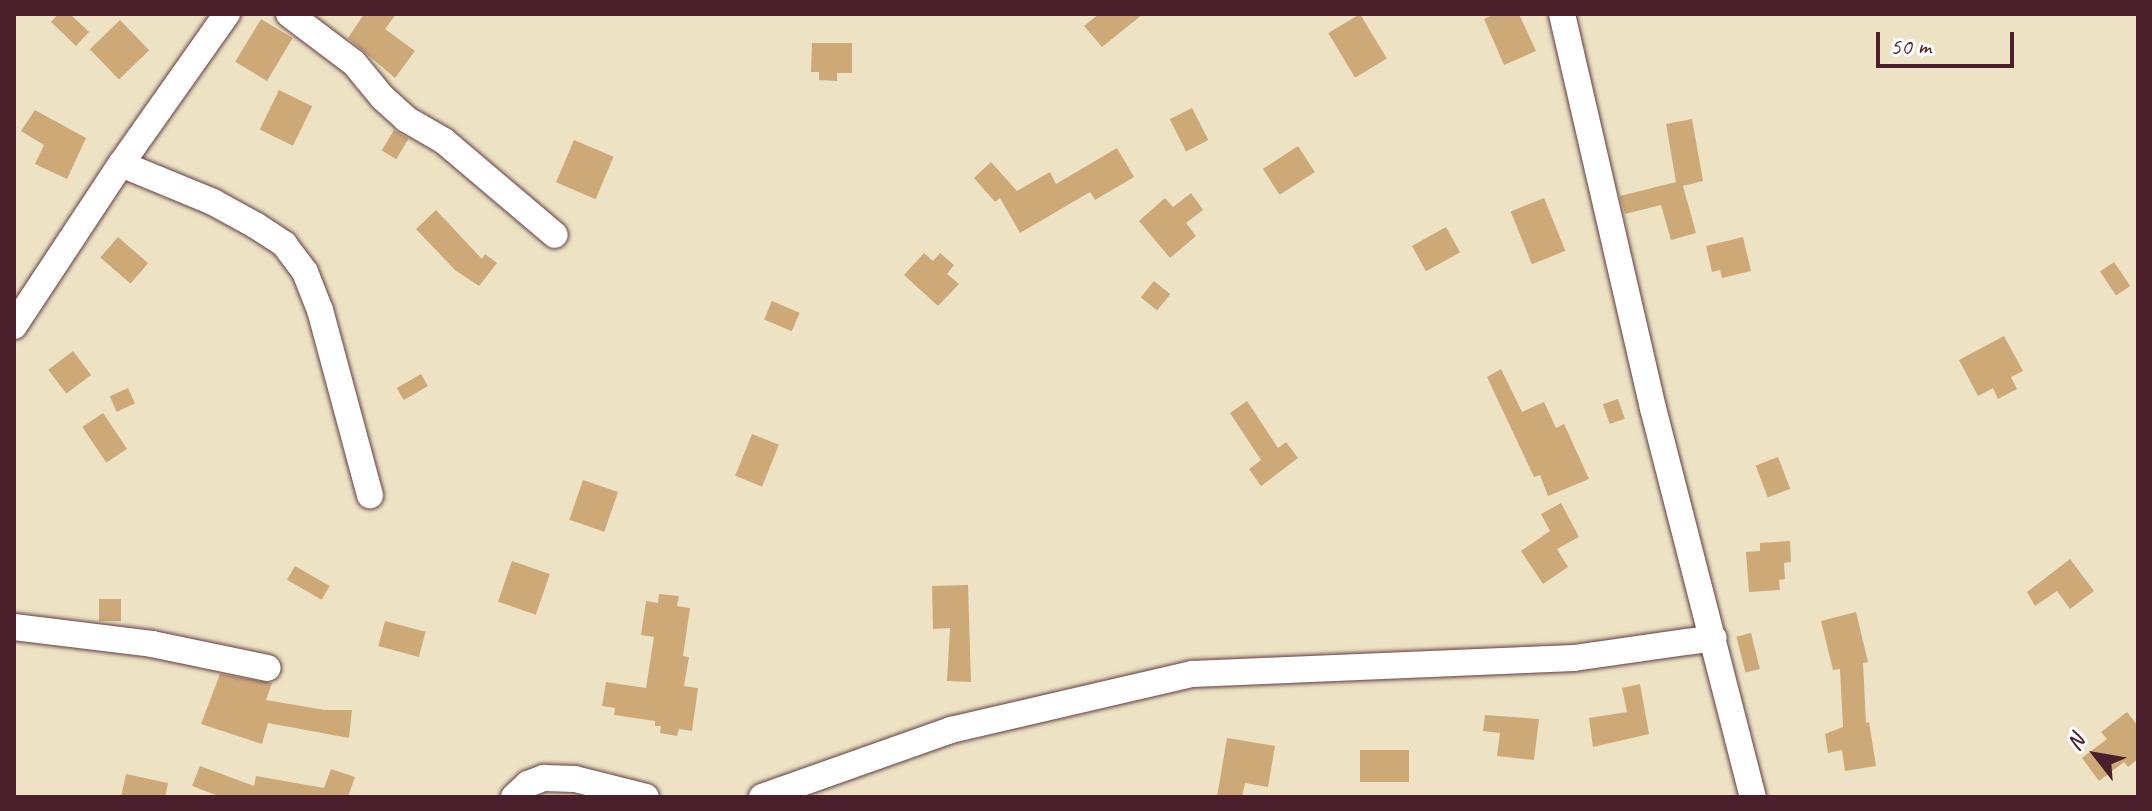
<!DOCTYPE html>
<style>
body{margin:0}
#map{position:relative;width:2152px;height:811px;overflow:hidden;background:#ede3c4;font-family:Caveat,sans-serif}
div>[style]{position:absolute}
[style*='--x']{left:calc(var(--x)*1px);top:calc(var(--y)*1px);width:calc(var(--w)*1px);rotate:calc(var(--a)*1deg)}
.building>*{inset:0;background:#cda978;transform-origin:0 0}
.roads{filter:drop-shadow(0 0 2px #623c42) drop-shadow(0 0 2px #623c42)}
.minor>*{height:26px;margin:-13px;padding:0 13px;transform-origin:13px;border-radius:13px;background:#fff}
span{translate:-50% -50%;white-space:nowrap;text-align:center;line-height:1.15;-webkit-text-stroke:7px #fff;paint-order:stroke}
.frame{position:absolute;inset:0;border:16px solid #4a1f2b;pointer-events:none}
.north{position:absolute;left:2056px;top:715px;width:80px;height:80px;-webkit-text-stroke:6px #fff;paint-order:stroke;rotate:301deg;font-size:22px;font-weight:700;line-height:32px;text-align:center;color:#4a1f2b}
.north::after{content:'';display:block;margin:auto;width:28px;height:36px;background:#4a1f2b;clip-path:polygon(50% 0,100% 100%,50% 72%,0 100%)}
.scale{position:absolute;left:1876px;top:32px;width:138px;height:36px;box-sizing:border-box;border:4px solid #4a1f2b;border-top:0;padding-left:10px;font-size:24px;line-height:28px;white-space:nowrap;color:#4a1f2b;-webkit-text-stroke:6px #fff;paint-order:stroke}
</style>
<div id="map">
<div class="building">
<div style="clip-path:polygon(58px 14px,70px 14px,89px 32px,76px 46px,51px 22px)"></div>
<div style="clip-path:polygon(364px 14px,396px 14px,385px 29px,415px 51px,395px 78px,348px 38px)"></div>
<div style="clip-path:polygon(1099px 14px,1143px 14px,1102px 47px,1084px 26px)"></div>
<div style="left:1360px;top:14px;width:52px;height:37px;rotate:59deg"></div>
<div style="clip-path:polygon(1495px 14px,1519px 14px,1536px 51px,1504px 65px,1484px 19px)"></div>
<div style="left:261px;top:19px;width:37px;height:50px;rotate:31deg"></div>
<div style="left:120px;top:20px;width:42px;height:42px;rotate:46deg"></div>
<div style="clip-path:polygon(812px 43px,852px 43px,852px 73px,837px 73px,837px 81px,819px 80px,819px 72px,811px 72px)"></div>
<div style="left:279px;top:90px;width:37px;height:44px;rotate:26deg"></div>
<div style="left:1192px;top:108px;width:36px;height:25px;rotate:63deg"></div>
<div style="clip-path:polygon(35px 110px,86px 138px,67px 179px,35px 164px,44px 145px,21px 131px)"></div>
<div style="clip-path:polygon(1692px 119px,1703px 181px,1683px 186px,1696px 233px,1671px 240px,1661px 205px,1625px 214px,1620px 196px,1676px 182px,1666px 124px)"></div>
<div style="left:394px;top:130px;width:17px;height:24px;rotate:31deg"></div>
<div style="left:574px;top:140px;width:43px;height:46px;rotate:23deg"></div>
<div style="left:1298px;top:146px;width:31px;height:42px;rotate:57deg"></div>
<div style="clip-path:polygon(1117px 148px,1134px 177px,1095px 200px,1090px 192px,1020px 233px,1000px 198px,995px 202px,974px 178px,991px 162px,1017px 191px,1050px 172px,1056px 184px)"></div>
<div style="clip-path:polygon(1191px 193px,1203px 210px,1186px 223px,1196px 236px,1170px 258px,1139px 221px,1165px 198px,1173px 207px)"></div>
<div style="left:1544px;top:198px;width:57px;height:36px;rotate:68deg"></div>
<div style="clip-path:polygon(436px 210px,482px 259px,485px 254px,497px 263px,479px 286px,455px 270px,416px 229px)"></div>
<div style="left:1446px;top:227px;width:29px;height:39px;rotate:61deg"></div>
<div style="left:118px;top:237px;width:40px;height:27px;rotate:41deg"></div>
<div style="clip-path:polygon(1743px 237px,1751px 271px,1722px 278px,1720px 270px,1712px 272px,1706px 246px)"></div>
<div style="clip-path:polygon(924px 253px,933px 261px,940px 253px,954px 265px,947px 274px,959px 284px,938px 306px,904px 275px)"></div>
<div style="left:2114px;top:262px;width:29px;height:17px;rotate:56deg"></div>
<div style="left:1154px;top:281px;width:21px;height:21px;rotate:39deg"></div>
<div style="left:772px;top:301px;width:30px;height:20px;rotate:23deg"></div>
<div style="clip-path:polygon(2004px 336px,2023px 371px,2011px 377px,2017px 389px,1998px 399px,1993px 388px,1978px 396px,1959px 360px)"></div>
<div style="left:73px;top:351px;width:30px;height:31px;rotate:53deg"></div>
<div style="clip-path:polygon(1501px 369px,1522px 412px,1544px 402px,1556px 428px,1564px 424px,1589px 479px,1548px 496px,1540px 475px,1534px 477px,1487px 377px)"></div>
<div style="left:421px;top:374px;width:14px;height:28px;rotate:60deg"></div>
<div style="left:128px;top:388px;width:17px;height:20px;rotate:66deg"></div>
<div style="left:1618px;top:399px;width:21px;height:16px;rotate:71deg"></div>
<div style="clip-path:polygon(1247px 401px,1278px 448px,1286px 442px,1298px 458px,1261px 486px,1249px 469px,1261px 460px,1230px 413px)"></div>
<div style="left:103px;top:413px;width:43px;height:25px;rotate:56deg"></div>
<div style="left:752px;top:434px;width:29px;height:45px;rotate:22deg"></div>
<div style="left:1778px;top:457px;width:34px;height:24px;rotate:69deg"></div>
<div style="left:583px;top:480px;width:37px;height:42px;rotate:19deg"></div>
<div style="clip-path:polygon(1561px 503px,1579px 537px,1557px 549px,1568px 567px,1543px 584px,1521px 551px,1550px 531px,1541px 514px)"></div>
<div style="clip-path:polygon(1790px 541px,1791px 562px,1784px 563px,1785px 579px,1779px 580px,1780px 590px,1749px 592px,1746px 552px,1760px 551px,1760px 543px)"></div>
<div style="clip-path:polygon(2070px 559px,2094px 591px,2070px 609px,2057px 591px,2035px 606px,2027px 592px)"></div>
<div style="left:512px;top:561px;width:40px;height:43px;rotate:19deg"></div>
<div style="left:295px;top:566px;width:40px;height:16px;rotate:30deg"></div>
<div style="clip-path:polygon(968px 585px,971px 682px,947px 681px,950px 628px,933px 629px,932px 586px)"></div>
<div style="clip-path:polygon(659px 594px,679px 596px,677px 606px,690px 608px,683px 656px,689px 657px,684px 686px,698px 688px,692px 731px,679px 729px,677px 736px,660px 733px,661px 726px,655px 726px,655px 721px,614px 715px,615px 708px,602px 706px,606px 682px,646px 688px,654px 637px,641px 635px,646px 601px,658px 603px)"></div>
<div style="left:99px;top:599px;width:22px;height:22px"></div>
<div style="clip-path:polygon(1856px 612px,1868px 662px,1863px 663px,1866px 723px,1869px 722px,1876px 766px,1845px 771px,1842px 750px,1828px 753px,1825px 734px,1843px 727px,1840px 669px,1833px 670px,1821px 621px)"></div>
<div style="left:385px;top:621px;width:42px;height:26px;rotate:15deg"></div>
<div style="left:1751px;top:633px;width:37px;height:15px;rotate:76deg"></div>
<div style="clip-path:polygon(220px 674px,272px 683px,266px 700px,325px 710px,352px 710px,349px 738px,268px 723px,262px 744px,201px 724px)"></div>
<div style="clip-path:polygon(1640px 684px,1649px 734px,1593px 747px,1589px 718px,1627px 712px,1622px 688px)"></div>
<div style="clip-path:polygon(2127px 712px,2138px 726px,2138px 759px,2128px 767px,2124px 762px,2099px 781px,2082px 758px,2107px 739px,2101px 732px)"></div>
<div style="clip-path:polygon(1485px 715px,1539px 719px,1534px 760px,1497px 756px,1500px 733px,1483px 731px)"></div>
<div style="clip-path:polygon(1227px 738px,1275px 746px,1268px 787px,1245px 783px,1242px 797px,1217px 797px)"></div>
<div style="left:1409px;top:750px;width:32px;height:49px;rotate:90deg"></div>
<div style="clip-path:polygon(200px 766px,254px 786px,256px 776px,324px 788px,331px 769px,355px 777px,348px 797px,221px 797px,192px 786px)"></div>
<div style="clip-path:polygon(126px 774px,168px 783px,165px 797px,121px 797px)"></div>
</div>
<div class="roads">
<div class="minor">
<div style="--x:289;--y:14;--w:81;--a:37"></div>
<div style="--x:354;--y:63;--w:45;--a:50.4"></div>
<div style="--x:383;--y:98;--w:31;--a:42"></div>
<div style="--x:406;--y:119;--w:44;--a:30.1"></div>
<div style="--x:444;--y:141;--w:145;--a:40.3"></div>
<div style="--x:1562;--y:14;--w:404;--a:77"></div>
<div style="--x:1653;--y:408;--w:402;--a:75.6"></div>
<div style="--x:121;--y:164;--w:100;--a:22.4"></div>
<div style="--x:213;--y:202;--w:48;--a:28.7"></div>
<div style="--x:255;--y:225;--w:35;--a:33"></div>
<div style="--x:284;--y:244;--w:35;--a:53"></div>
<div style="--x:305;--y:272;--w:41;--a:68.5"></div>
<div style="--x:320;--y:310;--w:192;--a:74.9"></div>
<div style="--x:14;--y:326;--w:194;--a:-56.6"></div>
<div style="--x:121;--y:164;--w:184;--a:-54.8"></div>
<div style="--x:14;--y:627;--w:139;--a:7"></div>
<div style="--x:152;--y:644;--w:118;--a:11.7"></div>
<div style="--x:514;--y:797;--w:19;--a:-43"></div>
<div style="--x:528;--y:784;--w:17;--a:-21"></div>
<div style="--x:544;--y:778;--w:31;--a:2"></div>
<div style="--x:575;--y:779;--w:73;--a:14.2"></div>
<div style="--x:762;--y:797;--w:201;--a:-19.5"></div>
<div style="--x:951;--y:730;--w:247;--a:-13.1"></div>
<div style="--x:1192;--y:674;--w:382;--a:-2.4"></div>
<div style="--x:1574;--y:658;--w:141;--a:-8.1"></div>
</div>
</div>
<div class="frame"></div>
<div class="north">N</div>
<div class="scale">50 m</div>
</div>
